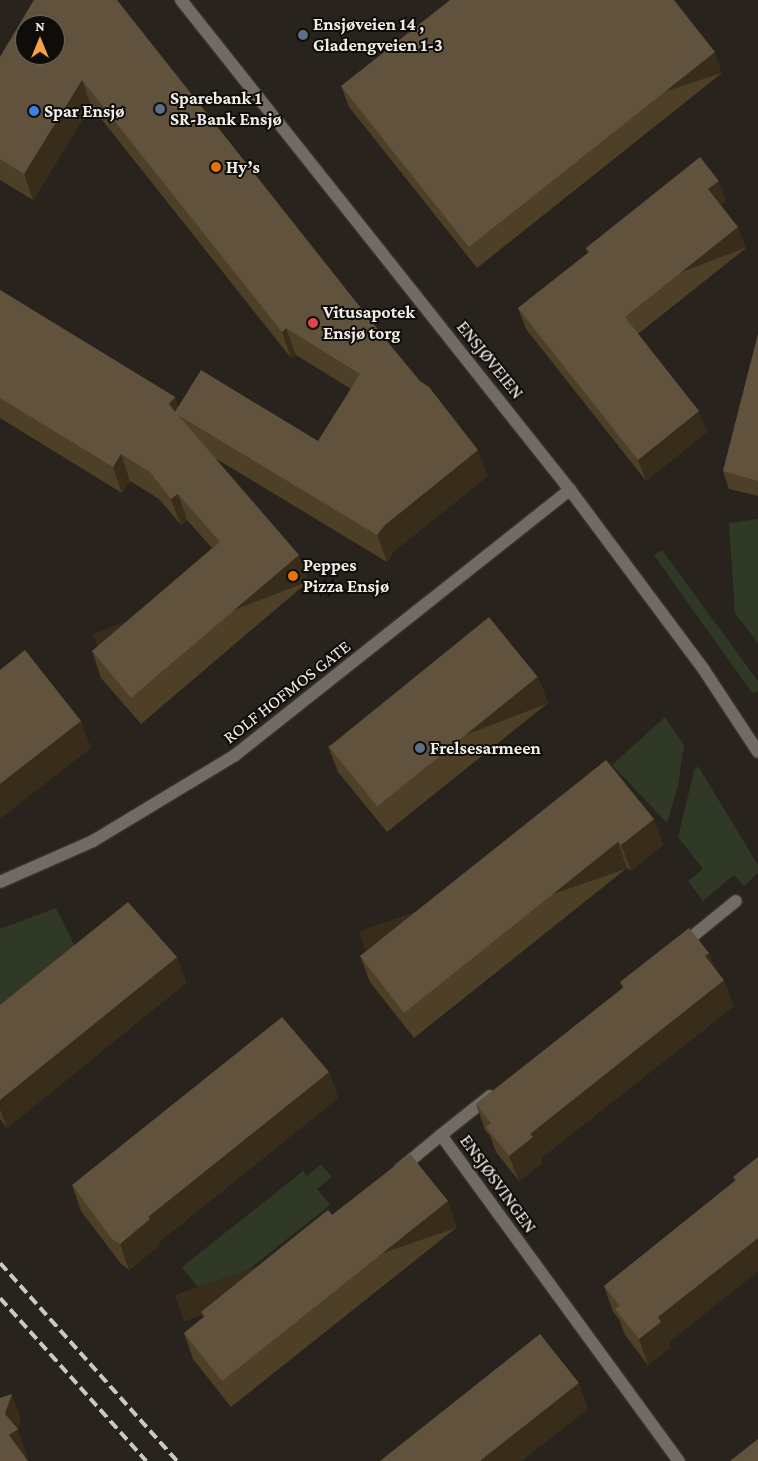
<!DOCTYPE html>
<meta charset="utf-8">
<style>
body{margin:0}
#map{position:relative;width:758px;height:1461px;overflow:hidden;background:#28231c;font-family:"Crimson Pro",serif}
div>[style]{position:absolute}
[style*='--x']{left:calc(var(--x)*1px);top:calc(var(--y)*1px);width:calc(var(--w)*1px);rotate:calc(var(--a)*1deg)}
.green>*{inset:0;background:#2f3925}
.roads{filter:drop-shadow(0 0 1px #423e38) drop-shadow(0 0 1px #423e38)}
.street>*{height:12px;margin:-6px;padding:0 6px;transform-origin:6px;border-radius:6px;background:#716b63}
.secondary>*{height:12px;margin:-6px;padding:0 6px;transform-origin:6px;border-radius:6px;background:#716b63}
.rail>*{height:4px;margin-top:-2px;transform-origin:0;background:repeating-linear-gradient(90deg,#ccc8c3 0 10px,transparent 0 15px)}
.wall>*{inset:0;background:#4e3f27}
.shaded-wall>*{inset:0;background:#382c1a;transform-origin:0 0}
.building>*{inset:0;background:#60523c;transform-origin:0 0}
.dots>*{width:14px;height:14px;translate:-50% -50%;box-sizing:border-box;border:2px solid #0f0d09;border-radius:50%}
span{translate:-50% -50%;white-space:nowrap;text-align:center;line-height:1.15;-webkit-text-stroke:4px #0f0d09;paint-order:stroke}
.poi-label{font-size:18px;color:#f0ede8;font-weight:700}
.left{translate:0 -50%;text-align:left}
.street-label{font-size:18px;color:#f0ede8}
.north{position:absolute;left:15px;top:15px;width:50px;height:50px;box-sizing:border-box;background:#0f0d09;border:1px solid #696762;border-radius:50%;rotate:0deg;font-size:14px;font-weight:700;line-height:20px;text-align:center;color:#f0ede8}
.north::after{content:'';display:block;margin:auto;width:18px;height:22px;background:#f6a246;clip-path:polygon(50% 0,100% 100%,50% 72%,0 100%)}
</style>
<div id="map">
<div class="green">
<div style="clip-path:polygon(758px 519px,758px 643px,735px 613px,729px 523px)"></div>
<div style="clip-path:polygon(662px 550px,758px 681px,758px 691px,753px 694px,654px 555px)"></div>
<div style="clip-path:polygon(665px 717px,684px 745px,678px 786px,667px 823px,612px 765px)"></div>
<div style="clip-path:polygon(698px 766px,758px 865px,758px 873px,744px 886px,734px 875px,703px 901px,688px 881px,703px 869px,678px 837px,694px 771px)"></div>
<div style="clip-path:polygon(56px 908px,79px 954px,0 1017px,0 929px)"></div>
<div style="clip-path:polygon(321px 1164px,332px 1177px,317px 1189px,330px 1205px,209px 1301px,182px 1267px,303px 1171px,307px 1176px)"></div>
</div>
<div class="roads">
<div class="street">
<div style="--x:0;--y:882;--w:102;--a:-23.8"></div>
<div style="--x:93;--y:841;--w:165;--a:-31.1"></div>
<div style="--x:234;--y:756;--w:429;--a:-38.4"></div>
<div style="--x:683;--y:944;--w:68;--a:-39.1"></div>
<div style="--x:490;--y:1096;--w:63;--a:141.5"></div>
<div style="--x:441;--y:1135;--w:404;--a:53.9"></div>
<div style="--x:400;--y:1169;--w:53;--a:-39.7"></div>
</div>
<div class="secondary">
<div style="--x:181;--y:0;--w:626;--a:51.55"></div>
<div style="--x:570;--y:490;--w:224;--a:53.3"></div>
<div style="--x:704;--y:670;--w:98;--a:56.6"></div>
</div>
</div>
<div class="rail">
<div style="--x:0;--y:1263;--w:266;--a:48.2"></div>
<div style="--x:0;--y:1298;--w:219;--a:48.1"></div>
</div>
<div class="wall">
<div style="clip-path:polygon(34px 0,488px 476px,394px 551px,387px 562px,215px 458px,309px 581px,141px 724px,101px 678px,92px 651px,212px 548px,187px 520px,181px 525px,159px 499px,130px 481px,122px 493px,0 418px,0 290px,175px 397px,178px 407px,318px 441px,351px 389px,296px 355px,291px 358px,91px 106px,33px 200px,0 180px,0 57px)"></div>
<div style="clip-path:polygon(722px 73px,477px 268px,349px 107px,341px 86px)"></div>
<div style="clip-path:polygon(726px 202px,721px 205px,746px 248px,638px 334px,707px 432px,646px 481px,526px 329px,518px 308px,588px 253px,586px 248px)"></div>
<div style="clip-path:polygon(758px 334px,758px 496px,729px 489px,723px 471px)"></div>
<div style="clip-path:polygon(538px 677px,548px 703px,387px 832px,338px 772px,328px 746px)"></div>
<div style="clip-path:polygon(654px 819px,663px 845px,631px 871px,627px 868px,414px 1038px,370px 982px,360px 956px)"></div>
<div style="clip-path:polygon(709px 953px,714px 967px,734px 1006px,541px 1158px,542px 1163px,519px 1181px,496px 1152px,490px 1136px,485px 1130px,476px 1104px,623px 988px,620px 982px)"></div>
<div style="clip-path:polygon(177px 957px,186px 983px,7px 1128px,0 1119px,0 1005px)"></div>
<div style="clip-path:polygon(329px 1072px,338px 1098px,159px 1242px,160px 1245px,129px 1270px,121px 1264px,81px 1211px,72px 1185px)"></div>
<div style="clip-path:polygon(758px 1157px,758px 1271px,669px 1342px,671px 1347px,648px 1365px,625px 1335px,619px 1319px,613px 1312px,604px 1286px,735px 1181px,733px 1177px)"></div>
<div style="clip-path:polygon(332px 1215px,457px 1227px,231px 1407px,193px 1359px,184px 1333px,204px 1318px,201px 1312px)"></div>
</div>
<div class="shaded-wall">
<div style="left:715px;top:52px;width:22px;height:314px;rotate:72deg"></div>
<div style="clip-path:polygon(82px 80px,91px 106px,33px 200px,24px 174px)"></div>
<div style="clip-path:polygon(719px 181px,726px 202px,716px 210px,708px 189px)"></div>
<div style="left:738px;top:227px;width:22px;height:144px;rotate:69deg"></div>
<div style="clip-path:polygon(286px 328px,296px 355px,291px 358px,282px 332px)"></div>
<div style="clip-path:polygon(175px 397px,182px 417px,178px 415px,169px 404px)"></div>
<div style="clip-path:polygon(699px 411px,707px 432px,646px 481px,638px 460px)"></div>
<div style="clip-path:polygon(478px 450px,488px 476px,394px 551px,387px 562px,377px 535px,385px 525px)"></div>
<div style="clip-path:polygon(121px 454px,130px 481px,122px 493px,113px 467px)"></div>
<div style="clip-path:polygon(178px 494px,187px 520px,181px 525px,171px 499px)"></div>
<div style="left:299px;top:555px;width:28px;height:221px;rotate:69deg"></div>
<div style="left:538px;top:677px;width:28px;height:206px;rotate:69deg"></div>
<div style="clip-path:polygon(81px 721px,91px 748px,0 819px,0 784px)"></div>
<div style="clip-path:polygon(654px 819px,663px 845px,631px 871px,621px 845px)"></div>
<div style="left:618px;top:842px;width:28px;height:274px;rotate:71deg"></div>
<div style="clip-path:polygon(709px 953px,718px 979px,705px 956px)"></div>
<div style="clip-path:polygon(177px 957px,186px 983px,7px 1128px,0 1109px,0 1100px)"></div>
<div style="clip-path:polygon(724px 980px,734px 1006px,541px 1158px,542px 1163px,519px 1181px,509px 1156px,530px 1134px)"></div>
<div style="clip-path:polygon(329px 1072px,338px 1098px,159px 1242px,160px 1245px,129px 1270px,120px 1244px,148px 1217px)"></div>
<div style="left:448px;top:1201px;width:28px;height:289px;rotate:71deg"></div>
<div style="clip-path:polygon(758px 1238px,758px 1271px,669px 1342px,671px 1347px,648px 1365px,639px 1339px,658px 1317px)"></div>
<div style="clip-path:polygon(579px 1383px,588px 1409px,522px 1461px,480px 1461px)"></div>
<div style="clip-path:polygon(12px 1394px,21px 1419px,18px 1429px,27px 1455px,19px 1461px,9px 1435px,5px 1414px)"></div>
</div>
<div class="building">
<div style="clip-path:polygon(evenodd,34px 0,117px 0,391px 346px,420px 381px,429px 387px,478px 450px,385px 525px,377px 535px,178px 415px,299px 555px,131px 698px,92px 651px,220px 542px,178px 494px,171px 499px,150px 472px,121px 454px,113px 467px,0 398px,0 290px,175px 397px,169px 404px,175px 412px,201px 370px,318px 441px,360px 374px,286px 328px,282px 332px,82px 80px,24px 174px,0 159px,0 57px,34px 0,25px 25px,55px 25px,55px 55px,25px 55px,25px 25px)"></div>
<div style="clip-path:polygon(450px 0,674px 0,715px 52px,469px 247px,341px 86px)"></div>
<div style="clip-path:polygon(700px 157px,719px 181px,708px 189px,738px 227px,625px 317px,699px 411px,638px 460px,518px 308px,589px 252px,586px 248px)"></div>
<div style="clip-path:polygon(758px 334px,758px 481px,723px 471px)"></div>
<div style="left:489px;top:617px;width:77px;height:206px;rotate:51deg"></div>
<div style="clip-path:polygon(25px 650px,81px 721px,0 784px,0 670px)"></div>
<div style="clip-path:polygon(606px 760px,654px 819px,621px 845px,618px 842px,404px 1013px,360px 956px)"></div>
<div style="clip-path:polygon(128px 902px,177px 957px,0 1100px,0 1005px)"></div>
<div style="clip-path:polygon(689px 928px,709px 953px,705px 956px,724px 980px,530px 1134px,533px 1137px,509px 1156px,486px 1127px,491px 1123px,476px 1104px,624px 987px,620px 982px)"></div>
<div style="clip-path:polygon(282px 1017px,329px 1072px,148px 1217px,150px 1219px,120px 1244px,112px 1239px,72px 1185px)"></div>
<div style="clip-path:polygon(410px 1154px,448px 1201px,222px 1381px,184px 1333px,205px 1316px,201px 1312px,294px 1237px,328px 1210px,332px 1215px)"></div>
<div style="clip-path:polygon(758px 1157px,758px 1238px,658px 1317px,661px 1322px,639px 1339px,615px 1309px,620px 1306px,604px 1286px,736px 1180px,733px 1177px)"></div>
<div style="clip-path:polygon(540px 1334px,579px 1383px,480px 1461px,380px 1461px)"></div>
<div style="clip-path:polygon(12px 1394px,5px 1414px,18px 1429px,9px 1435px,28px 1461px,0 1461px,0 1398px)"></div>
<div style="clip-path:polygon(758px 1439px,758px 1461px,730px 1461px)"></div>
</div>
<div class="dots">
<div style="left:303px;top:35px;background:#5c6f8a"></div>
<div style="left:160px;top:109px;background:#5c6f8a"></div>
<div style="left:34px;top:111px;background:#3f7fe0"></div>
<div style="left:216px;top:167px;background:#e8710a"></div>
<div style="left:313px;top:323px;background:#e0444e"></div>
<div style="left:293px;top:576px;background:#e8710a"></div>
<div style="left:420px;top:748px;background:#5c6f8a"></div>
</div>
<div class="poi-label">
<span class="left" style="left:313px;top:35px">Ensjøveien 14 ,<br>Gladengveien 1-3</span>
<span class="left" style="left:170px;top:109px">Sparebank 1<br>SR-Bank Ensjø</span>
<span class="left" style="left:44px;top:111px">Spar Ensjø</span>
<span class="left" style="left:226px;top:167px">Hy’s</span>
<span class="left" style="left:323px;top:323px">Vitusapotek<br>Ensjø torg</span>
<span class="left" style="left:303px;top:576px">Peppes<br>Pizza Ensjø</span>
<span class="left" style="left:430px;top:748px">Frelsesarmeen</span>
</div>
<div class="street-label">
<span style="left:490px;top:360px;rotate:51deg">ENSJØVEIEN</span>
<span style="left:287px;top:692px;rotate:-38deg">ROLF HOFMOS GATE</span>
<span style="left:498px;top:1184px;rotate:54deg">ENSJØSVINGEN</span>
</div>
<div class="north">N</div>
</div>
